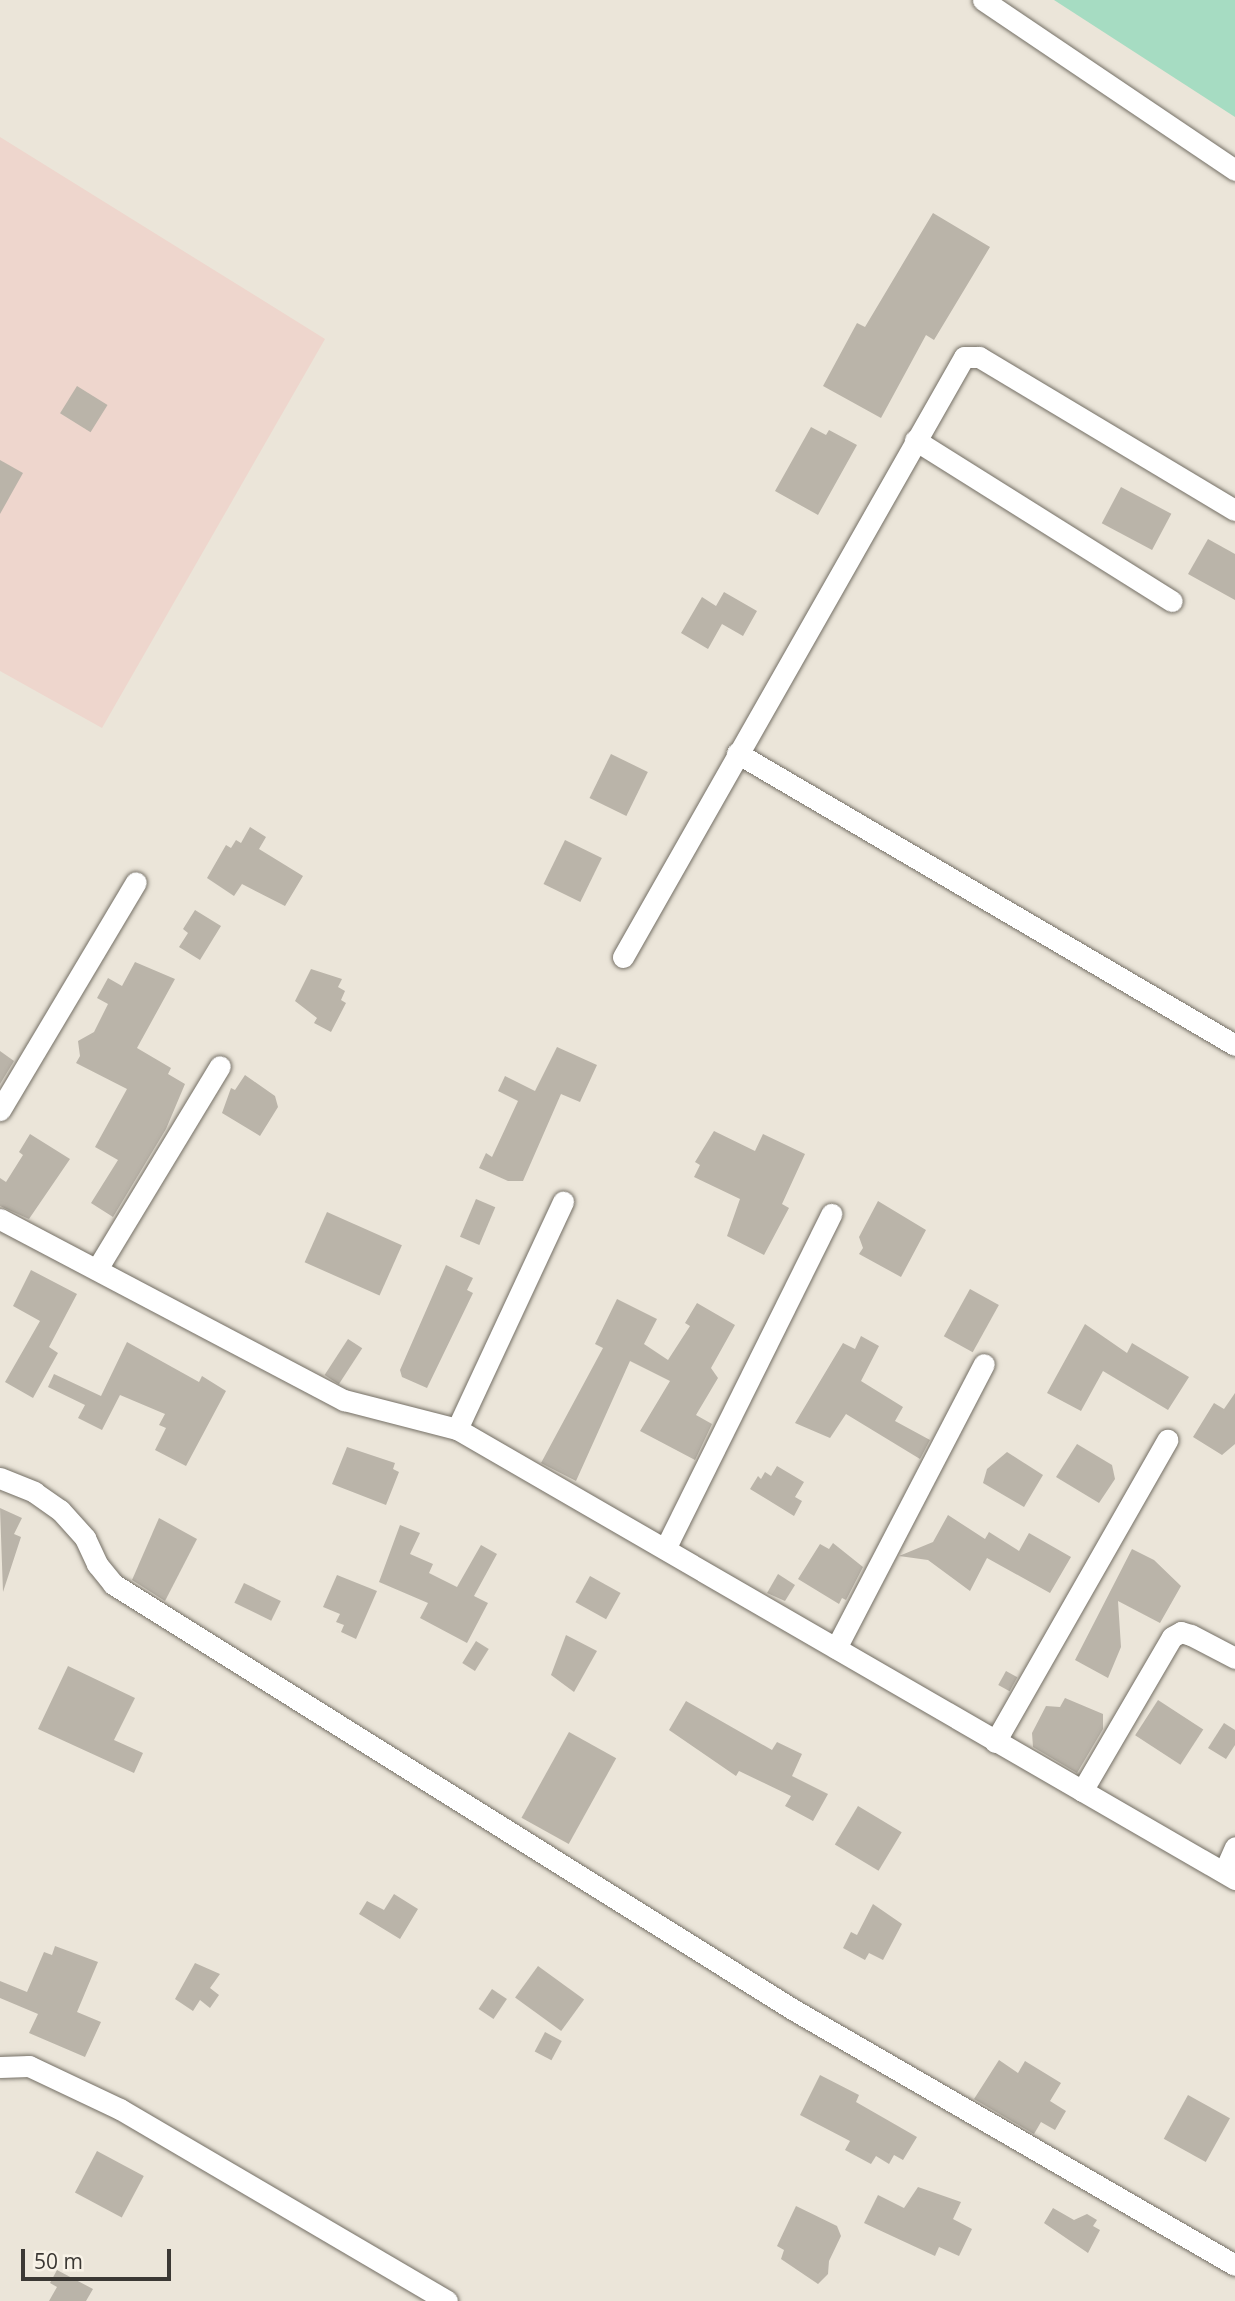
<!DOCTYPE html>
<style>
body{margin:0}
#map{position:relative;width:1235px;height:2301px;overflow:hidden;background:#ebe5d9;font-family:"Open Sans",sans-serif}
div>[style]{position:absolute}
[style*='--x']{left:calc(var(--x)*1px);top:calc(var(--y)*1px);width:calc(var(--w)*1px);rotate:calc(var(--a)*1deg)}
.industrial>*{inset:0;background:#eed6cd}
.green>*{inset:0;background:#a6dcc2}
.building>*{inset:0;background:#bab4a9;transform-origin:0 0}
.roads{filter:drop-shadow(0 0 2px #746f65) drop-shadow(0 0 2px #746f65)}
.minor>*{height:21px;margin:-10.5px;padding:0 10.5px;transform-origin:10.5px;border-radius:10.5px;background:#fff}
span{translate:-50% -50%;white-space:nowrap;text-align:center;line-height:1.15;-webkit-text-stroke:6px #f8f2e7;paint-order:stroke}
.scale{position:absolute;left:21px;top:2249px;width:150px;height:32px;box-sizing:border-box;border:4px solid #3b3834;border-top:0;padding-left:9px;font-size:21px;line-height:24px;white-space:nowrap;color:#3b3834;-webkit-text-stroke:5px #f8f2e7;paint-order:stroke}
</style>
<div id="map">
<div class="industrial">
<div style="clip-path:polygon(0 137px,325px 339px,102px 728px,0 671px)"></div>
</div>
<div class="green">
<div style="clip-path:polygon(1054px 0,1235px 0,1235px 117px)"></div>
</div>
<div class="building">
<div style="clip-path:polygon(933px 213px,990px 247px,934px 340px,926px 335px,881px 418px,823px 386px,857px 323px,865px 327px)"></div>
<div style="left:77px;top:386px;width:36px;height:32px;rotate:32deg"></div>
<div style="clip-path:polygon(811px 427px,826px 435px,829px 430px,857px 445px,818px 515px,775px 491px)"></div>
<div style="clip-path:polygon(0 460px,23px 473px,0 514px)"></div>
<div style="left:1121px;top:487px;width:57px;height:41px;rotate:28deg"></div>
<div style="clip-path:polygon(1208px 539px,1235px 554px,1235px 600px,1188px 574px)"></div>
<div style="clip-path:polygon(724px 592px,757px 611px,743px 636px,722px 624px,708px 649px,681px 633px,702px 597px,716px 606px)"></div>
<div style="left:611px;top:754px;width:41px;height:49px;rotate:26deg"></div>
<div style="clip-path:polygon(250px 827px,266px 837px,259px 849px,303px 876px,285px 906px,242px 884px,234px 896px,207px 878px,226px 845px,231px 848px,236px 840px,241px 843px)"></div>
<div style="left:565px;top:840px;width:41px;height:49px;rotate:26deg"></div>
<div style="clip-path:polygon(195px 910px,221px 926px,200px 960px,179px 947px,188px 933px,183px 929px)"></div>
<div style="clip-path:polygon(135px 962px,175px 979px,137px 1048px,171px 1068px,168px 1074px,185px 1084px,166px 1129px,113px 1217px,91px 1203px,118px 1160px,95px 1147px,127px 1089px,76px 1063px,80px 1056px,78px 1041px,94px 1032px,108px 1004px,97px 998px,108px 978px,122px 986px)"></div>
<div style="clip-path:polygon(311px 969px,342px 979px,338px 987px,345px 991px,341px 1000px,346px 1003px,331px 1032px,314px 1023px,317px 1018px,295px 1001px)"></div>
<div style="clip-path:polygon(557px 1047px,597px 1065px,580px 1102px,561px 1094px,523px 1181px,508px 1181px,479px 1168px,486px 1153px,492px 1157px,518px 1101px,498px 1091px,505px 1076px,535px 1091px)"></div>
<div style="clip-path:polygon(0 1051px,14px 1061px,0 1084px)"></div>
<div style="clip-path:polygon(245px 1075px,275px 1096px,278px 1107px,260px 1136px,222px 1113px,231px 1088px,235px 1090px)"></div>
<div style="clip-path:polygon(714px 1131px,755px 1151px,763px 1134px,805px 1154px,782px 1204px,789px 1208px,764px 1255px,727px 1236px,740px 1199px,694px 1177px,700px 1165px,695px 1162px)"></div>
<div style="clip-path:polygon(30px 1134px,70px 1159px,29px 1219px,0 1206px,0 1178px,6px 1182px,23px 1155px,19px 1152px)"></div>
<div style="left:476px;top:1199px;width:21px;height:41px;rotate:23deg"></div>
<div style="clip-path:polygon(878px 1201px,926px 1230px,901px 1277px,859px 1254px,863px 1248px,859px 1237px)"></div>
<div style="left:327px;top:1212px;width:82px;height:55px;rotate:24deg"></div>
<div style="clip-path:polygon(446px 1265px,473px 1278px,467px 1290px,473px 1293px,427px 1388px,402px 1377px,400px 1370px)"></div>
<div style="clip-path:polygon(31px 1270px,77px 1294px,49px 1347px,58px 1353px,33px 1398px,5px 1382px,40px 1321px,13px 1306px)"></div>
<div style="left:970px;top:1289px;width:33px;height:54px;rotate:29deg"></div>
<div style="clip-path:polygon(617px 1299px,657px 1319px,644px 1344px,668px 1360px,690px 1326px,685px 1323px,697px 1303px,735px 1325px,711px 1368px,718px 1378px,696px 1415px,712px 1424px,695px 1460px,640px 1431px,670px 1381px,630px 1361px,576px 1481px,541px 1463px,603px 1348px,595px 1344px)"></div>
<div style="clip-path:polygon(1085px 1324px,1127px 1353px,1132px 1343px,1189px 1377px,1168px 1410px,1103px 1371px,1081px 1411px,1047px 1393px)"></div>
<div style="clip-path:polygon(861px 1336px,879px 1346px,861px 1381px,903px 1407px,895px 1421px,930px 1440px,920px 1459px,846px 1414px,830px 1438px,795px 1423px,843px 1343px,855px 1349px)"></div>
<div style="left:348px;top:1339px;width:17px;height:43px;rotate:33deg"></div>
<div style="clip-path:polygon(127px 1342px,199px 1382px,202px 1376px,226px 1391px,186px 1466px,155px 1450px,166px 1428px,159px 1425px,165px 1414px,120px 1395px,102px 1430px,78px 1418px,85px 1405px,48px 1387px,54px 1374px,101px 1396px)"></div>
<div style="clip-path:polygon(1235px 1393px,1235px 1444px,1222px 1455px,1193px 1437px,1214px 1403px,1224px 1409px)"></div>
<div style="clip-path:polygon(1077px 1444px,1112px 1465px,1115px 1479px,1099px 1503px,1056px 1477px)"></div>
<div style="clip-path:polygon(347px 1447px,395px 1463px,393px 1469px,399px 1472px,386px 1505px,332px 1484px)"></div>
<div style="clip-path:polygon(1007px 1452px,1043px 1475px,1024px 1507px,983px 1483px,987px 1469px)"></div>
<div style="clip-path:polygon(777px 1466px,804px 1482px,795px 1497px,802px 1501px,794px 1516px,750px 1489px,758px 1476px,761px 1479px,765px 1472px,771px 1476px)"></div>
<div style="clip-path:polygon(0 1508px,22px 1518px,14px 1534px,21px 1537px,3px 1592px)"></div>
<div style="clip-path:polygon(948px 1515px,985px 1539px,989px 1532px,1019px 1551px,1029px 1533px,1071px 1557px,1050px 1593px,987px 1558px,970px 1591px,928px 1560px,899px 1556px,933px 1542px)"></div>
<div style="clip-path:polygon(159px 1518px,197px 1539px,165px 1601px,132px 1580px)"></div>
<div style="clip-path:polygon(400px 1525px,420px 1533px,410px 1554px,433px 1564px,429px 1573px,457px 1587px,481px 1545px,497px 1554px,474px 1596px,488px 1603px,467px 1643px,420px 1618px,428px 1603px,379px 1582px)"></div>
<div style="clip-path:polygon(833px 1543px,863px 1567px,846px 1600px,842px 1598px,839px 1604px,798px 1579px,820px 1544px,829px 1549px)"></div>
<div style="clip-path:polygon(1132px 1549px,1154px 1560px,1181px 1586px,1160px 1623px,1118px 1601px,1121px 1647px,1108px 1678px,1075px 1660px)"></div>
<div style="clip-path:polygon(778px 1574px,795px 1585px,785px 1601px,767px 1593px)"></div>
<div style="clip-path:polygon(337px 1575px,377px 1591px,356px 1639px,341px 1632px,344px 1625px,336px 1622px,340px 1614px,323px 1607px)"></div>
<div style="left:590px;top:1576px;width:35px;height:30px;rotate:29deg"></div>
<div style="left:244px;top:1583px;width:41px;height:22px;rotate:26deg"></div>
<div style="clip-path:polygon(566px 1635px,597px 1651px,574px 1692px,551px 1675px)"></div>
<div style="left:476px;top:1641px;width:15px;height:26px;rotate:32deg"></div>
<div style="clip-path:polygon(68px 1666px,135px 1698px,114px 1740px,143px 1753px,134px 1773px,38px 1729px)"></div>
<div style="left:1006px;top:1671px;width:13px;height:16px;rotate:29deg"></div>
<div style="clip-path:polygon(1065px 1698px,1103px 1714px,1103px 1729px,1077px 1773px,1033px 1747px,1032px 1733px,1046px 1706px,1060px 1707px)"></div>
<div style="left:1158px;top:1700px;width:54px;height:42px;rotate:33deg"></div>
<div style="clip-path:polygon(686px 1701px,772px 1750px,777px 1742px,802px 1754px,792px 1776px,828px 1794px,813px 1821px,785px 1806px,791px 1796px,739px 1771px,736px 1776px,669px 1730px)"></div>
<div style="clip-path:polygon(1224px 1723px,1235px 1730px,1235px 1745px,1226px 1759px,1208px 1748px)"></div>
<div style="left:569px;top:1732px;width:54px;height:98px;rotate:29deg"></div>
<div style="left:858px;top:1806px;width:51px;height:45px;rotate:31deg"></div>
<div style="clip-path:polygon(394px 1894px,418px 1909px,400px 1939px,359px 1914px,367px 1901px,384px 1910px)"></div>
<div style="clip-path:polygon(873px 1904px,902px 1924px,883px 1960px,869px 1953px,865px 1960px,843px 1948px,851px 1932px,857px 1935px)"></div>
<div style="clip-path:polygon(55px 1946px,98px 1962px,77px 2012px,101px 2022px,85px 2057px,29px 2033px,38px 2014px,0 1998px,0 1981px,27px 1992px,44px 1952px,52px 1955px)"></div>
<div style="clip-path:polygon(195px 1963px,220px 1974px,210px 1988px,219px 1995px,210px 2008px,200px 2000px,193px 2011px,175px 1999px)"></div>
<div style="left:538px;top:1966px;width:57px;height:39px;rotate:36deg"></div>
<div style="left:492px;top:1989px;width:18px;height:24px;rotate:34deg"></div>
<div style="left:545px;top:2032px;width:19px;height:22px;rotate:28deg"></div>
<div style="clip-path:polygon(999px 2060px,1018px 2073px,1025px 2061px,1061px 2083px,1050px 2101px,1066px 2111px,1055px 2130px,1041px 2122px,1034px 2134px,974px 2099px)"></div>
<div style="clip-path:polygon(820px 2075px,859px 2095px,856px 2102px,917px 2137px,903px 2160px,894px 2155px,889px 2164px,876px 2156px,871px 2164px,845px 2150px,850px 2141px,800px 2115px)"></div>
<div style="left:1188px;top:2095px;width:48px;height:50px;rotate:29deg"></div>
<div style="left:97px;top:2151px;width:53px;height:47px;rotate:28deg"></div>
<div style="clip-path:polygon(918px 2187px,961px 2202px,953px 2219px,972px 2229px,959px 2256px,939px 2247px,935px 2256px,864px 2223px,878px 2195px,904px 2208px)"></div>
<div style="clip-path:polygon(796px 2206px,837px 2226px,841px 2236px,829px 2261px,828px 2274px,818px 2284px,781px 2259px,784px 2250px,777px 2246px)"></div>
<div style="clip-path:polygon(1053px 2208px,1074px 2220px,1087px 2214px,1097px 2220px,1093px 2226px,1100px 2230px,1088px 2253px,1044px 2223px)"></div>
<div style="clip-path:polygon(57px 2270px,93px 2289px,86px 2301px,49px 2301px,57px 2287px,50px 2283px)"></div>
</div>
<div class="roads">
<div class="minor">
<div style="--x:983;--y:0;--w:304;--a:34"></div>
<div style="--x:915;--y:440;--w:303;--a:32.1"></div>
<div style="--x:737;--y:753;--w:577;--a:30.39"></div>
<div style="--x:623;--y:957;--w:690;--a:-60.39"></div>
<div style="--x:964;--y:357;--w:15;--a:0"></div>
<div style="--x:979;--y:357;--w:298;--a:30.9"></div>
<div style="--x:0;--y:1110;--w:265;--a:-59.2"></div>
<div style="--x:0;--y:1219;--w:389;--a:27.8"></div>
<div style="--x:344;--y:1400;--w:117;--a:14.4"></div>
<div style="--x:457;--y:1429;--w:899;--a:30.05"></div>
<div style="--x:97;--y:1269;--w:237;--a:-58.8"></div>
<div style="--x:457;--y:1429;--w:251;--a:-65"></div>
<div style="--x:0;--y:1478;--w:37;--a:22"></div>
<div style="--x:34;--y:1492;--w:32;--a:35"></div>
<div style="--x:60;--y:1510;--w:38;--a:48"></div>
<div style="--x:85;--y:1538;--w:29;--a:65"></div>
<div style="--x:97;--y:1564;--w:26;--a:51"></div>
<div style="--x:113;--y:1584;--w:803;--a:32.03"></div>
<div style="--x:794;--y:2010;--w:509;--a:30.04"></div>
<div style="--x:666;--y:1547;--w:372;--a:-63.6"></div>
<div style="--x:836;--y:1648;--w:320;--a:-62.5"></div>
<div style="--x:995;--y:1742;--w:348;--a:-60.3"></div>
<div style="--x:1082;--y:1791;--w:178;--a:-59.7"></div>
<div style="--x:1172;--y:1637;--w:10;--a:-29"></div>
<div style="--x:1181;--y:1632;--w:10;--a:17"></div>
<div style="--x:1191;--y:1635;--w:50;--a:27.6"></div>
<div style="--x:1224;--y:1872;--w:27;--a:-66"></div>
<div style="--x:0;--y:2067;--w:29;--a:-2"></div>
<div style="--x:29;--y:2066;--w:101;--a:25.3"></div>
<div style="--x:120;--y:2109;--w:379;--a:30.4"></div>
</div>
</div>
<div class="scale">50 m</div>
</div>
